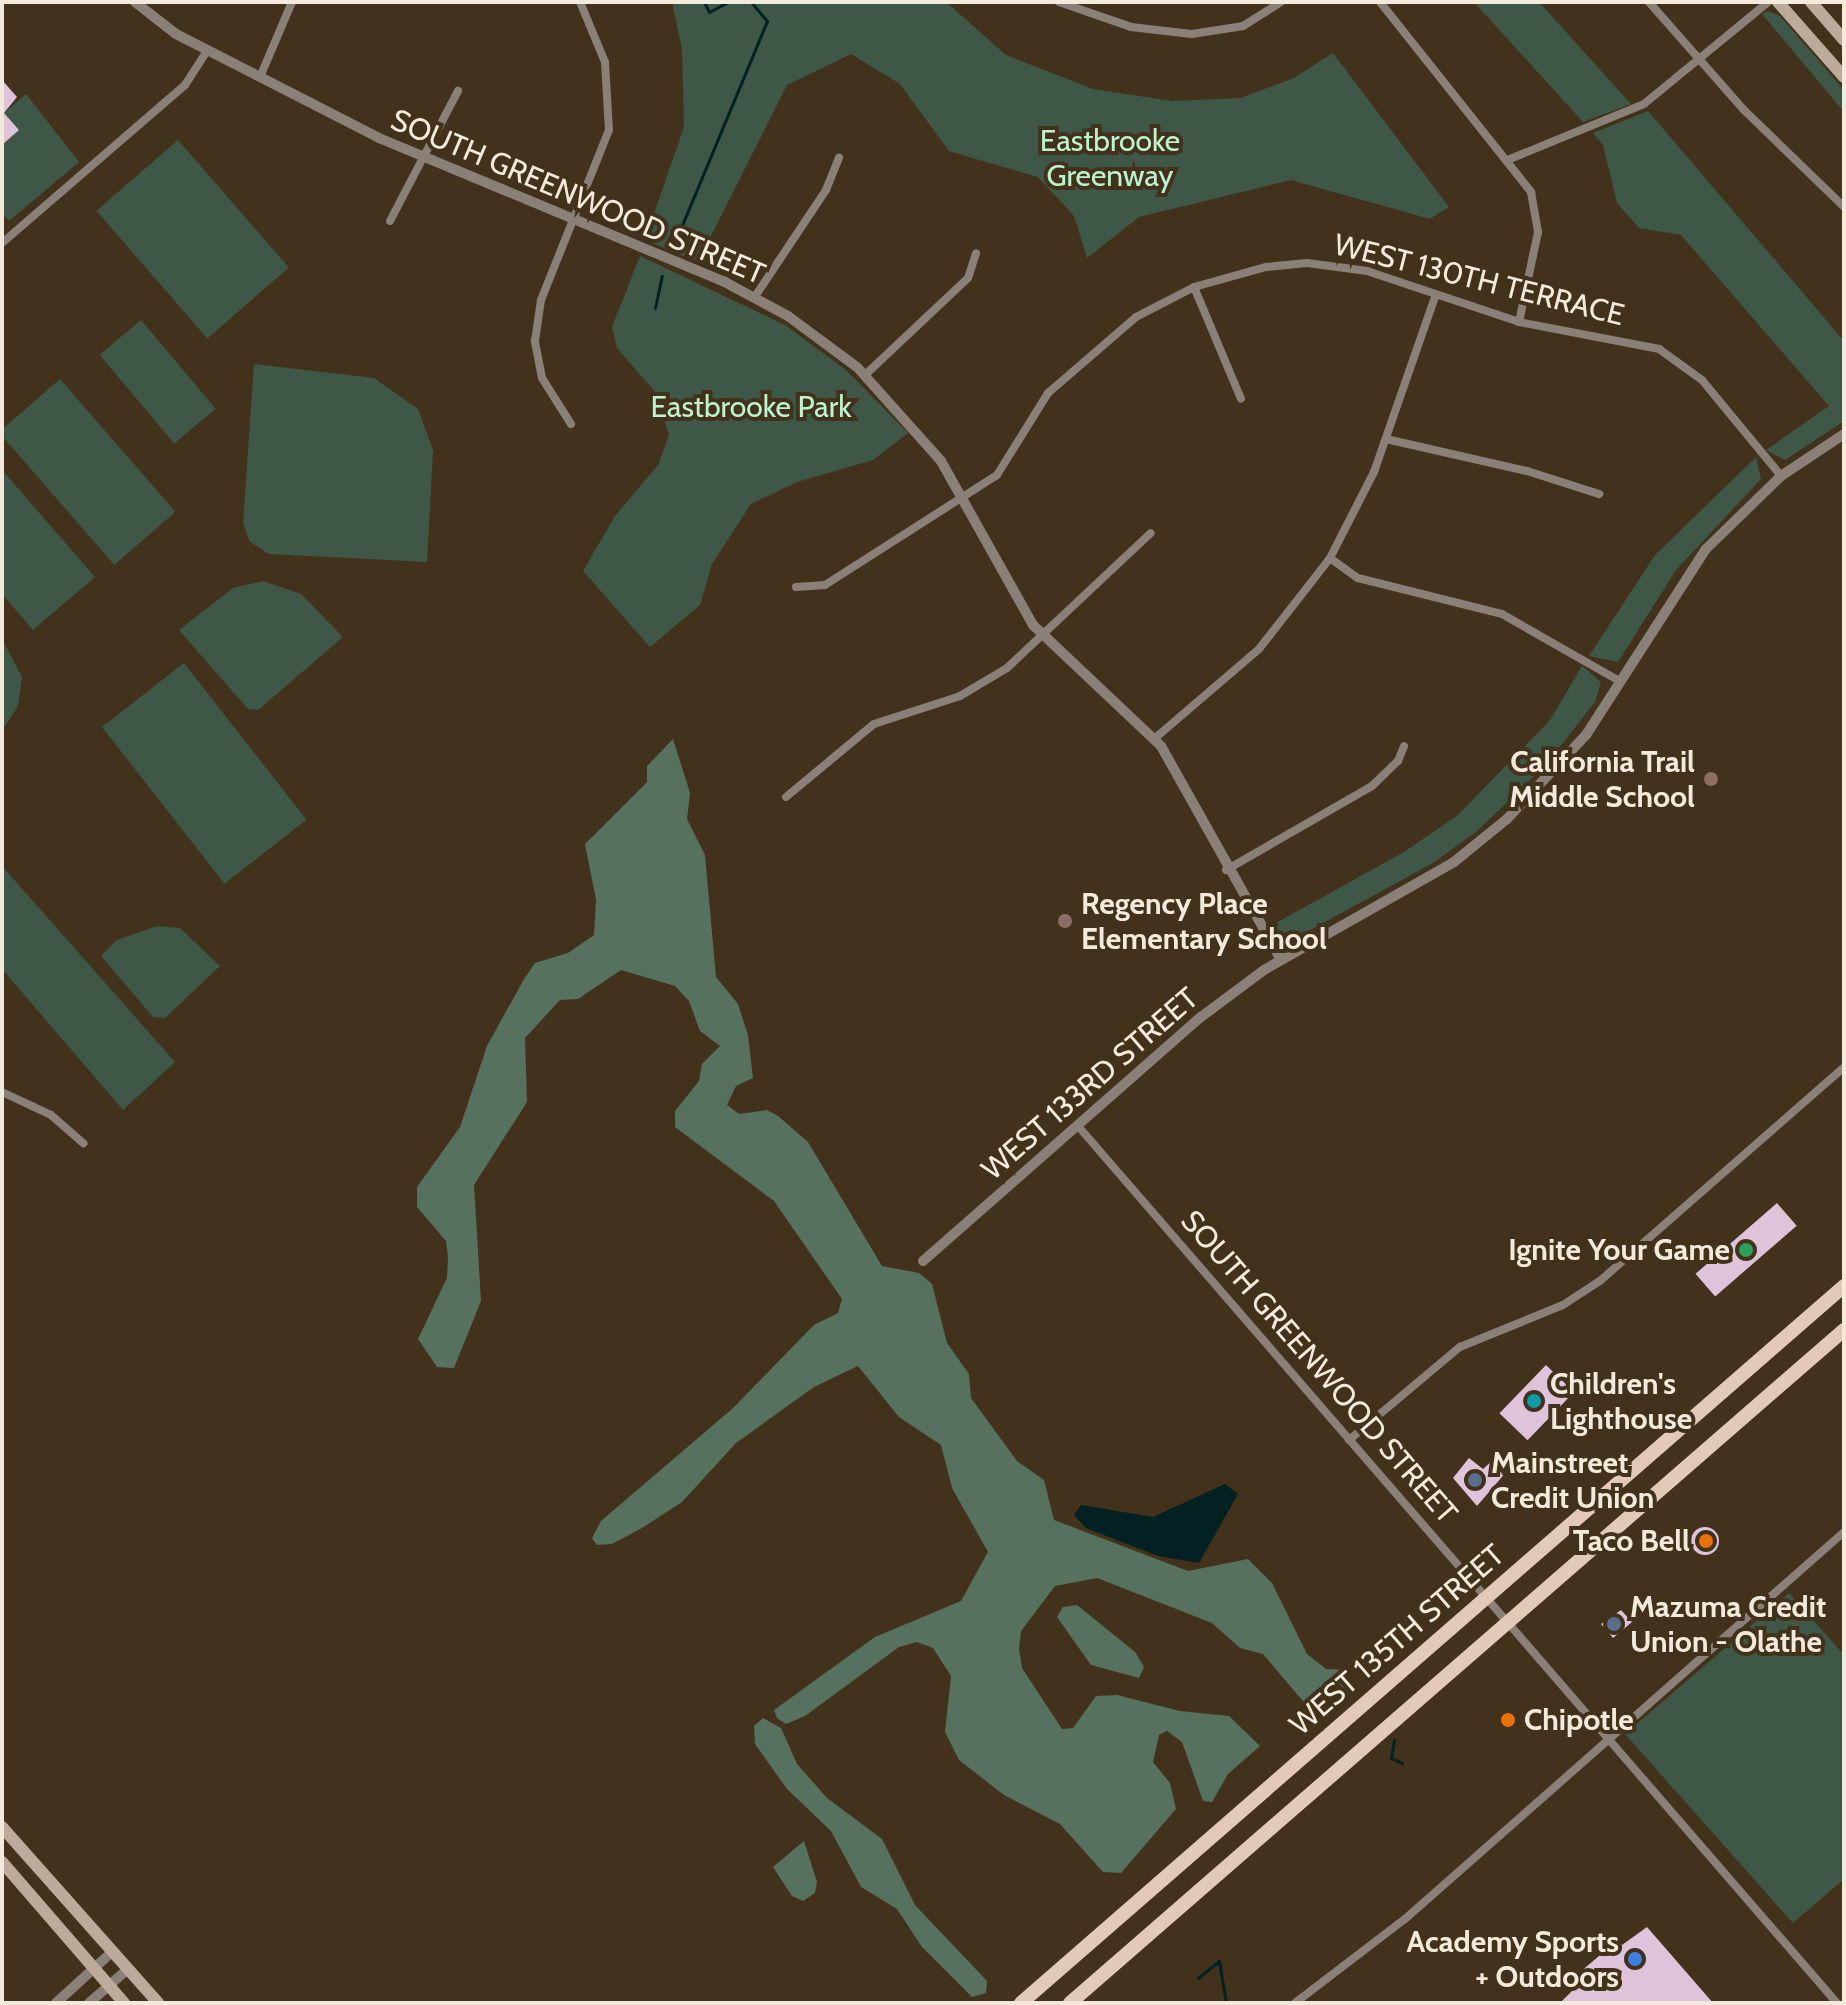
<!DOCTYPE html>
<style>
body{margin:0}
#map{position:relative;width:1846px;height:2005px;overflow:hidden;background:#42321b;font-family:Cabin,sans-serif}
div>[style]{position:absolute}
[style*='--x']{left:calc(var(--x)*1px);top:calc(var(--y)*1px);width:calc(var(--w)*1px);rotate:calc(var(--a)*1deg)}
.green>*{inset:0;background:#3f5747;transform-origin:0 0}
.forest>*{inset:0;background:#56725f}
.water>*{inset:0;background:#032123}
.stream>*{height:3px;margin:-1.5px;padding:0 1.5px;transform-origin:1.5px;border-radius:1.5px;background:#032123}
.building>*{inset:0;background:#dfc3da;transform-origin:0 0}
.round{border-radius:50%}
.minor>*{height:8px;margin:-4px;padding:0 4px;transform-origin:4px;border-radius:4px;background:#8b8077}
.tertiary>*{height:10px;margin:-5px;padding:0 5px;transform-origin:5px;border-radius:5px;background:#8b8077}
.secondary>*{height:12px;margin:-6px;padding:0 6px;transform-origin:6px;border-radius:6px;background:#bcaa9b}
.primary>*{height:14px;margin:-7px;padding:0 7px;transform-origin:7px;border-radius:7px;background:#e2cab7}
.dots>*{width:22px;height:22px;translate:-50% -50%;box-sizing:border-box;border:4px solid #42321b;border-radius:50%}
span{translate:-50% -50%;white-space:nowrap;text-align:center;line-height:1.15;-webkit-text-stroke:8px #42321b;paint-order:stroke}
.park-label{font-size:30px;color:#bdf3cf}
.street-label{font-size:30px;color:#f4eadc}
.poi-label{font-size:30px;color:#f4eadc;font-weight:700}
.right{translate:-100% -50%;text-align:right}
.left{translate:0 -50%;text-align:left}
.frame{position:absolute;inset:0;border:4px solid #f4eadc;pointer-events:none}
</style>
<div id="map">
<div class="green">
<div style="clip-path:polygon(672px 2px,946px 2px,1006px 55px,1093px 89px,1172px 101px,1240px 98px,1294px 78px,1333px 53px,1449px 207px,1430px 219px,1291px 180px,1139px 217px,1087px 258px,1074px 216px,1038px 177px,949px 151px,900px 84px,851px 54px,787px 85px,698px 262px,645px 240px,684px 127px,682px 49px)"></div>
<div style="clip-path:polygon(1474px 2px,1539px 2px,1631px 104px,1583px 122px)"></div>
<div style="clip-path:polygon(1768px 11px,1780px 16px,1844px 90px,1844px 112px,1762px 14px)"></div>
<div style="clip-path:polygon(26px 94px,79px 162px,9px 221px,2px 213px,2px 145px,19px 130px,4px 113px)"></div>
<div style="clip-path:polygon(1648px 111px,1844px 341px,1844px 421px,1785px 460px,1766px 450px,1829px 406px,1681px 235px,1639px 228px,1617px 203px,1603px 145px,1593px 133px)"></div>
<div style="left:178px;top:140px;width:169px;height:108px;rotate:49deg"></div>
<div style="clip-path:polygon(640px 256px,785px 325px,846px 370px,908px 433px,873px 460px,797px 482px,751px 504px,712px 564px,700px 605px,650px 647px,583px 571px,615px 516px,658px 465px,669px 435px,656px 393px,617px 348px,612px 327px)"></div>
<div style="left:141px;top:320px;width:116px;height:54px;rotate:50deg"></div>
<div style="clip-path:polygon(254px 364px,374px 378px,418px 409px,433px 450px,427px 562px,269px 554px,250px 542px,243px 523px)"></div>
<div style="left:60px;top:379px;width:176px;height:81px;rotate:49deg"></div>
<div style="clip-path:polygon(1756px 457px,1761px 479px,1676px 570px,1618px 662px,1589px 656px,1655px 555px)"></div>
<div style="clip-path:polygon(2px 470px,95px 577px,33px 630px,2px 594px)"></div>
<div style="clip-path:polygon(263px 581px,301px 594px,343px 637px,258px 710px,248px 709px,179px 630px,233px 588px)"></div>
<div style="clip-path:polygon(2px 639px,22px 677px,18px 706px,2px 731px)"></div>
<div style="left:184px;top:663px;width:199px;height:104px;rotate:52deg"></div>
<div style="clip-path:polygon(1582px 666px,1601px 682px,1595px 702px,1544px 767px,1477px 831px,1433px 863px,1288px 942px,1267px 928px,1404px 852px,1458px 815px,1550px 720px)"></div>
<div style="clip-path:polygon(2px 866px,175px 1062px,123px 1110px,2px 969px)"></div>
<div style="clip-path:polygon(157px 926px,180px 928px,220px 966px,165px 1018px,153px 1017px,101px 956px,117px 940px)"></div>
<div style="clip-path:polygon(1789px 1593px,1844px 1655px,1844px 1879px,1793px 1923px,1625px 1734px)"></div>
</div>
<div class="forest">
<div style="clip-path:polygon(673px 739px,690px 793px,687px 819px,705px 855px,716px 977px,738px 1004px,748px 1035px,753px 1078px,736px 1086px,727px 1105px,739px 1114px,767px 1110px,778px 1116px,808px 1142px,882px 1266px,919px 1273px,932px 1284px,947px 1343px,969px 1374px,971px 1398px,1017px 1461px,1044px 1480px,1054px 1520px,1188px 1571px,1248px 1559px,1272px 1583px,1307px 1654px,1326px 1669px,1351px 1670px,1343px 1694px,1313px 1713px,1263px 1654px,1240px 1648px,1212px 1623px,1097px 1578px,1055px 1586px,1021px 1631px,1019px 1649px,1022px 1668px,1062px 1729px,1073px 1728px,1096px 1696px,1117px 1695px,1180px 1711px,1229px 1716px,1260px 1746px,1228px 1774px,1212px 1802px,1203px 1801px,1182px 1742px,1167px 1731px,1159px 1735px,1153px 1762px,1170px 1783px,1176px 1809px,1121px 1873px,1103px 1872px,1060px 1824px,1004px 1795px,959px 1760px,945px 1732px,951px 1676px,933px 1648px,917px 1642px,899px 1647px,805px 1716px,786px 1724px,777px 1718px,774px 1710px,875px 1637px,961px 1601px,988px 1552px,952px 1488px,941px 1445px,899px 1417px,858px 1366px,814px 1387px,736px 1443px,682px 1502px,642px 1528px,612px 1544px,597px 1545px,592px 1538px,601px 1521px,732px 1409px,814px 1325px,838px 1313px,842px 1299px,774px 1201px,675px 1127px,675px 1111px,699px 1081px,702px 1064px,720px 1046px,700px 1031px,689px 1001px,675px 986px,621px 970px,578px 999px,560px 1000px,525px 1038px,527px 1102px,474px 1185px,481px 1301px,454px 1368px,437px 1367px,418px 1339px,447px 1278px,448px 1257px,446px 1241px,417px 1207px,417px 1187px,460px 1127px,487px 1046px,524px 979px,535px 963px,568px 953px,594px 935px,596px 900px,585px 844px,647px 782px,647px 766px)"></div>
<div style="clip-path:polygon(1077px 1605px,1135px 1652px,1144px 1667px,1139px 1678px,1091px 1665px,1057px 1617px,1063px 1607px)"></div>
<div style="clip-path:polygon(763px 1718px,781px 1728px,797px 1764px,827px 1798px,882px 1839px,915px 1905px,987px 1981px,986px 1993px,972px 1997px,922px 1947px,897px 1909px,861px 1887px,831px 1831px,787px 1789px,755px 1744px,754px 1726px)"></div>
<div style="clip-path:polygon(804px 1841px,817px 1882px,815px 1893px,803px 1901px,792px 1896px,773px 1867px)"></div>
</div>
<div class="water">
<div style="clip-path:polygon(1225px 1484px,1238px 1494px,1199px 1563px,1158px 1556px,1086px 1528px,1074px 1515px,1081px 1505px,1153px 1517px)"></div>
</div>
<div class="stream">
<div style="--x:704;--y:2;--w:11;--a:63"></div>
<div style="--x:709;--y:12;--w:21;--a:-28"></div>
<div style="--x:675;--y:242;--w:239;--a:-67.4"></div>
<div style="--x:767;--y:21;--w:25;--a:-130"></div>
<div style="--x:655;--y:308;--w:33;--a:-78"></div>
<div style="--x:1394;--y:1740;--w:18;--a:99"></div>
<div style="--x:1391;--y:1758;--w:12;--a:24"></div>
<div style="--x:1219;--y:1961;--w:43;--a:80.5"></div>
<div style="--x:1198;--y:1978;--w:27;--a:-39"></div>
</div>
<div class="building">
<div style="clip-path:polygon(2px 80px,17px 97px,4px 113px,19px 130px,2px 145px)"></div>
<div style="left:1777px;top:1203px;width:30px;height:108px;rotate:49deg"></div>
<div style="left:1546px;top:1365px;width:39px;height:67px;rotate:44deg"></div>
<div style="clip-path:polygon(1502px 1452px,1513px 1464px,1477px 1506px,1453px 1478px,1469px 1458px,1483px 1469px)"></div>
<div class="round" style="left:1691px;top:1527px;width:28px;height:28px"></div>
<div style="clip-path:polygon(1621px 1610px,1632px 1622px,1613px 1638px,1601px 1624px)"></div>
<div style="clip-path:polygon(1647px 1927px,1713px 2003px,1560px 2003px,1585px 1978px,1580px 1972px,1618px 1940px,1622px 1945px)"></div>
</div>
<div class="minor">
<div style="--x:1059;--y:2;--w:76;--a:19.1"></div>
<div style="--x:1131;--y:27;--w:61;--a:6.5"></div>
<div style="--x:1192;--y:34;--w:52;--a:-8.9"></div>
<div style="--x:1243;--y:26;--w:45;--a:-32.3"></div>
<div style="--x:1380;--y:2;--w:243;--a:51.5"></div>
<div style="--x:1531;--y:192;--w:41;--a:80.1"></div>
<div style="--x:1538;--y:232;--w:92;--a:101.9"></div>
<div style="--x:1649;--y:2;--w:144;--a:48.7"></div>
<div style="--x:1744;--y:110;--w:139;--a:44.1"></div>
<div style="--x:260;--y:77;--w:82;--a:-66.9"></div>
<div style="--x:1510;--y:159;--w:145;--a:-22.3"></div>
<div style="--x:1644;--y:104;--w:161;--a:-39.4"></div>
<div style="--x:390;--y:221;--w:147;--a:-62.4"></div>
<div style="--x:2;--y:243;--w:242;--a:-40.8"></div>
<div style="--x:185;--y:85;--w:40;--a:-57.1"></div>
<div style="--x:1194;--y:287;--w:121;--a:67.2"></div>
<div style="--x:754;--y:298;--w:130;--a:-56.3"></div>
<div style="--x:826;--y:190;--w:35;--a:-68"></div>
<div style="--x:865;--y:375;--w:141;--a:-43.3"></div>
<div style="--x:968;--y:278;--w:26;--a:-72"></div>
<div style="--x:571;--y:424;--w:54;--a:-122.2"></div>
<div style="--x:542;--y:378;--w:38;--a:-101"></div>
<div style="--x:535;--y:341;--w:41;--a:-81.7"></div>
<div style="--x:541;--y:300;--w:183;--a:-68.2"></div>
<div style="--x:609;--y:130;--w:68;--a:-93.4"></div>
<div style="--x:605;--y:62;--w:65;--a:-112.6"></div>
<div style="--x:1386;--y:439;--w:145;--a:12.8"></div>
<div style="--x:1527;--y:471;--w:76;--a:17.7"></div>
<div style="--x:1330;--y:558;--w:34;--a:36"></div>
<div style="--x:1358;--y:578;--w:148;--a:14"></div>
<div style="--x:1502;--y:614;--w:137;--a:29.7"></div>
<div style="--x:796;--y:587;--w:29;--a:-4"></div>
<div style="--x:825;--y:585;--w:204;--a:-32.6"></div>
<div style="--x:997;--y:475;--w:97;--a:-58.1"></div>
<div style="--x:1048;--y:393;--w:116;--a:-40.8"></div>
<div style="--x:1136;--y:317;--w:65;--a:-27.3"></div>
<div style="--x:1194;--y:287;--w:75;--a:-15.5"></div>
<div style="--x:1266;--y:267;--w:41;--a:-5.6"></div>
<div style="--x:1307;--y:263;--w:61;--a:7.6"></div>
<div style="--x:1367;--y:271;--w:160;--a:18.5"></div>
<div style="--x:1519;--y:322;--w:143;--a:10.9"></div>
<div style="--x:1659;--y:349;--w:53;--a:35.8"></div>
<div style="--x:1702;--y:380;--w:124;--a:50.5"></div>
<div style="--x:1154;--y:739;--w:138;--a:-40.6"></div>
<div style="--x:1259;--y:649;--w:115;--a:-52"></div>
<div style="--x:1330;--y:558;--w:97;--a:-62.9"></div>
<div style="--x:1374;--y:472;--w:188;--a:-70.8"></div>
<div style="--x:786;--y:797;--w:114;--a:-39.7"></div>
<div style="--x:874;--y:724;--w:90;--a:-18"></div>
<div style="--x:960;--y:696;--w:55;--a:-30.8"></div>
<div style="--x:1007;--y:668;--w:197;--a:-43.2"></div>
<div style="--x:1226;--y:870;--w:168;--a:-29.9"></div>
<div style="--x:1372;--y:786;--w:36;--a:-44"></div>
<div style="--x:1398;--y:761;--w:16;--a:-68"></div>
<div style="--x:2;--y:1092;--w:54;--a:25.1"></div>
<div style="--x:51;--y:1115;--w:43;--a:41.2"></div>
<div style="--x:1078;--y:1126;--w:1160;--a:49.13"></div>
<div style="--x:1349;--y:1440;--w:145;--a:-40"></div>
<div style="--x:1460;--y:1347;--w:111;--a:-22.2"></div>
<div style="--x:1563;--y:1305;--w:45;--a:-33.3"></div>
<div style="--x:1601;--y:1280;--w:323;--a:-41.2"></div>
<div style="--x:1295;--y:2003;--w:138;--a:-37.4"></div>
<div style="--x:1405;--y:1919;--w:585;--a:-41.4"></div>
</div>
<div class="tertiary">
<div style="--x:135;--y:2;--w:52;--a:38"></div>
<div style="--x:176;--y:34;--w:228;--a:27.1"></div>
<div style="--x:379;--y:138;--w:373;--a:22.6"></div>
<div style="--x:723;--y:281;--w:74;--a:28.3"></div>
<div style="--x:788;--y:316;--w:86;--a:36.5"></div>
<div style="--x:857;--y:367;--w:126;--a:48.2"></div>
<div style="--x:941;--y:461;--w:188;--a:60.7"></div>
<div style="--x:1033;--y:625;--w:176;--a:43.4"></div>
<div style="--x:1161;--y:746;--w:245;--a:60.7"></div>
<div style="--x:923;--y:1261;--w:370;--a:-41.3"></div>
<div style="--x:1201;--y:1017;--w:79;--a:-36.7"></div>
<div style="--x:1264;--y:970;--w:219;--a:-29.6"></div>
<div style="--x:1454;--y:862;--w:68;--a:-39.1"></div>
<div style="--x:1507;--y:819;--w:115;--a:-46.8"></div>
<div style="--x:1586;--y:735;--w:221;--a:-57.2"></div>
<div style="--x:1706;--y:549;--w:105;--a:-44.2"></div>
<div style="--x:1781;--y:476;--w:76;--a:-33.7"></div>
<div style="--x:56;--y:2003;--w:77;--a:-42.4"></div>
<div style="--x:89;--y:2003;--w:52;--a:-41.1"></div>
</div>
<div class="secondary">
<div style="--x:1778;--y:2;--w:100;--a:48.7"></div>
<div style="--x:1811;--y:2;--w:50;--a:49"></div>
<div style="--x:2;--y:1827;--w:235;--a:48.4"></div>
<div style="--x:2;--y:1862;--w:186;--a:49.1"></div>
</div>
<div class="primary">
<div style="--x:1021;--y:2003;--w:1092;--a:-41.06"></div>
<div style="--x:1070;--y:2003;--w:1026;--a:-41.01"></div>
</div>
<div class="dots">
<div style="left:1711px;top:779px;background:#8d6e63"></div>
<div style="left:1065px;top:921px;background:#8d6e63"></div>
<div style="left:1746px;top:1250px;background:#2e9e5b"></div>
<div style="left:1534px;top:1401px;background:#0f9aa8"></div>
<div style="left:1475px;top:1480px;background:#5c6f8a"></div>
<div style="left:1706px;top:1541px;background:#e8710a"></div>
<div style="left:1614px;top:1624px;background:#5c6f8a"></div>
<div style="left:1508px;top:1720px;background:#e8710a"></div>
<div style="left:1635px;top:1959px;background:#3f7fe0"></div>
</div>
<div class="park-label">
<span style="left:1110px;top:158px">Eastbrooke<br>Greenway</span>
<span style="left:751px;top:407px">Eastbrooke Park</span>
</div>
<div class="street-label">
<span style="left:578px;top:197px;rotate:23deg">SOUTH GREENWOOD STREET</span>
<span style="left:1479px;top:280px;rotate:14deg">WEST 130TH TERRACE</span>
<span style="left:1090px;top:1084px;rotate:-41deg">WEST 133RD STREET</span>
<span style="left:1319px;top:1367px;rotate:49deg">SOUTH GREENWOOD STREET</span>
<span style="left:1397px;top:1640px;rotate:-41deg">WEST 135TH STREET</span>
</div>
<div class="poi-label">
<span class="right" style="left:1695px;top:779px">California Trail<br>Middle School</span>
<span class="left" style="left:1081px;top:921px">Regency Place<br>Elementary School</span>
<span class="right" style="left:1730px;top:1250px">Ignite Your Game</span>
<span class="left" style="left:1550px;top:1401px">Children's<br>Lighthouse</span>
<span class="left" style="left:1491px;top:1480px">Mainstreet<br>Credit Union</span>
<span class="right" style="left:1690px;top:1541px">Taco Bell</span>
<span class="left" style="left:1630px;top:1624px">Mazuma Credit<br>Union - Olathe</span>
<span class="left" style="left:1524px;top:1720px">Chipotle</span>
<span class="right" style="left:1619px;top:1959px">Academy Sports<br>+ Outdoors</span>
</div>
<div class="frame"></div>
</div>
